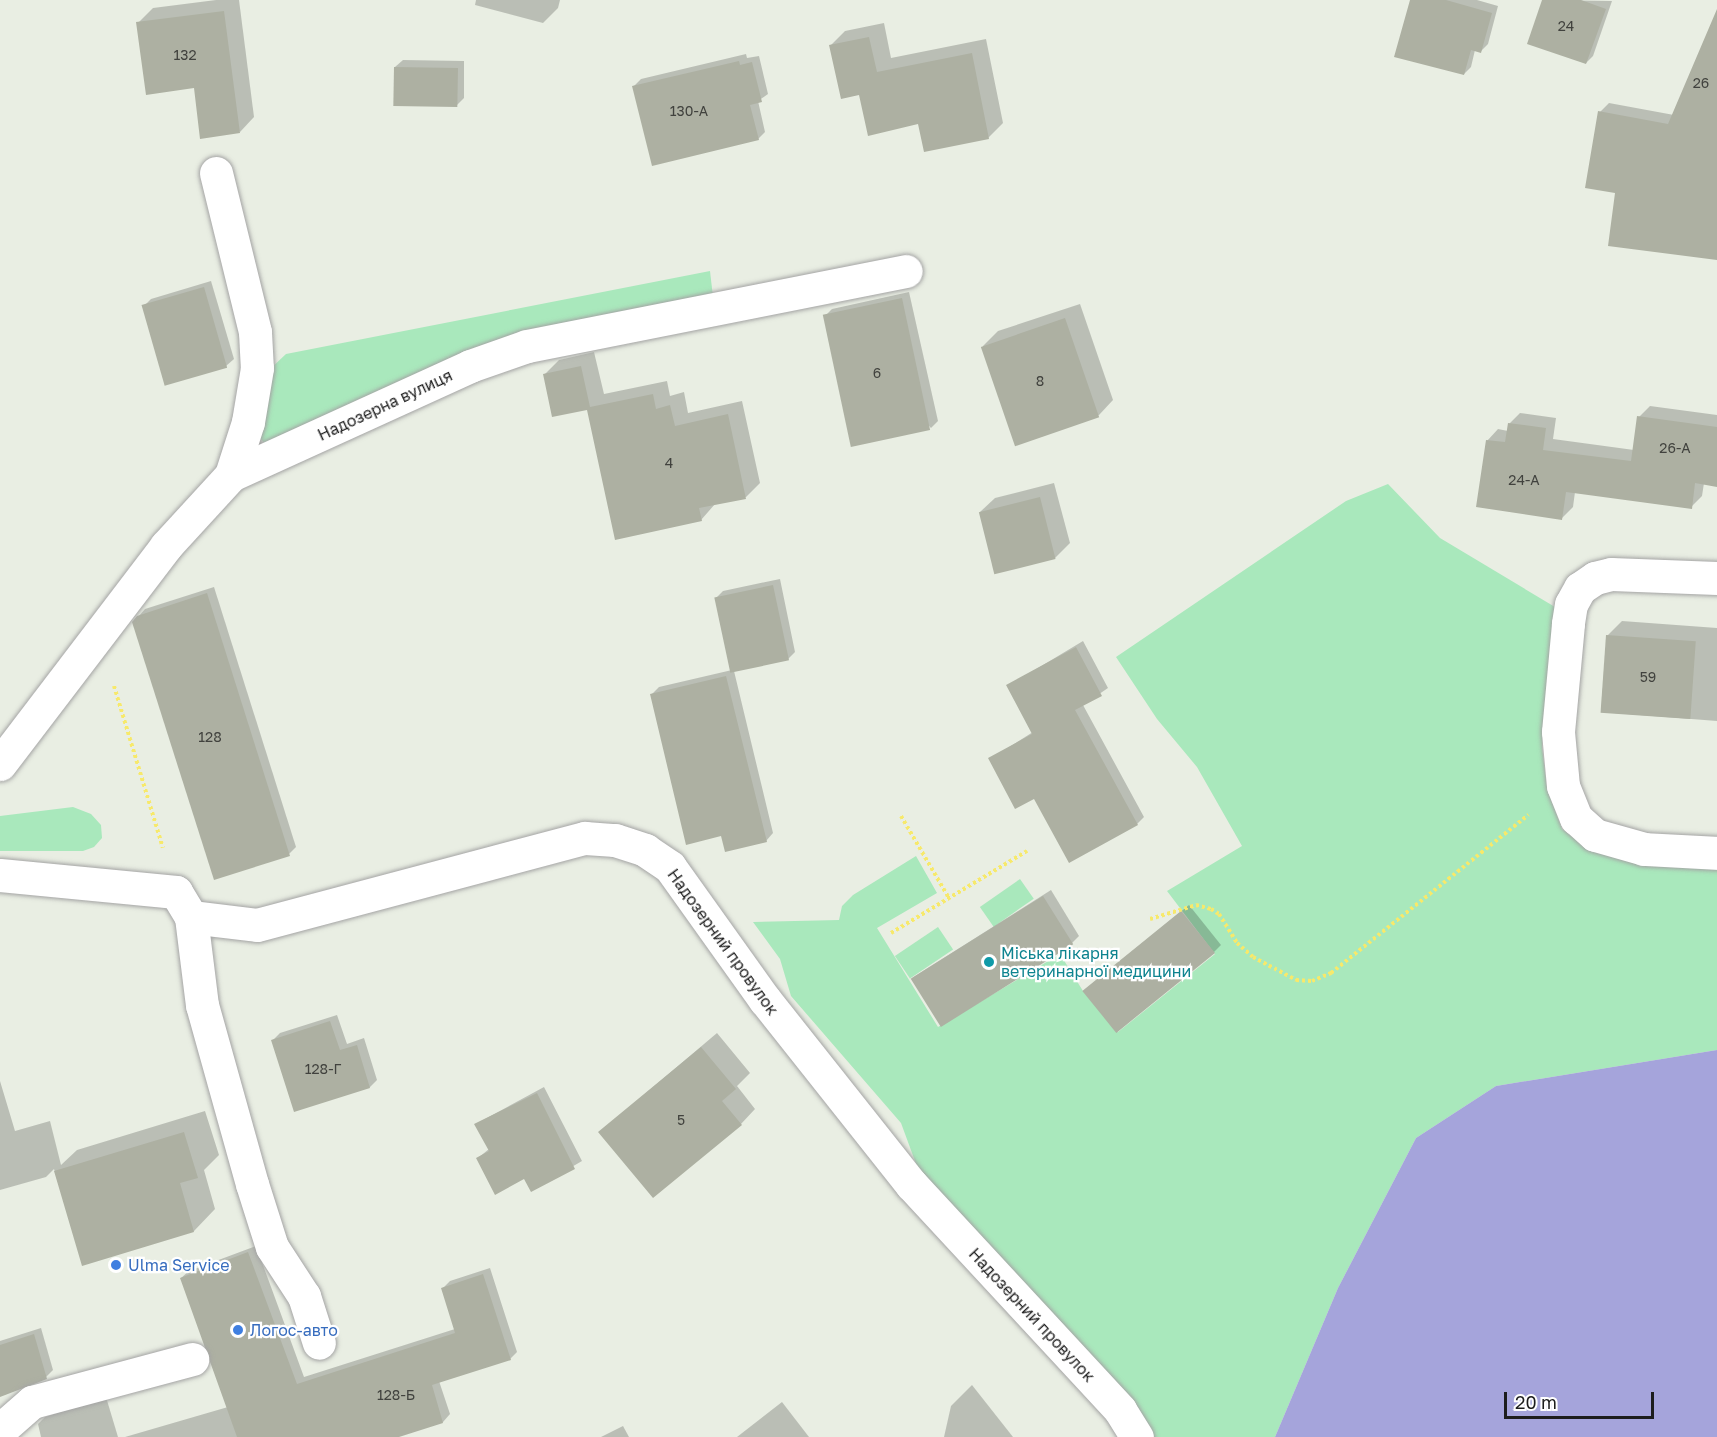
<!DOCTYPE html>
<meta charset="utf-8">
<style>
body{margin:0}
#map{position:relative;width:1717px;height:1437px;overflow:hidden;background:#e9eee3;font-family:"Golos Text",sans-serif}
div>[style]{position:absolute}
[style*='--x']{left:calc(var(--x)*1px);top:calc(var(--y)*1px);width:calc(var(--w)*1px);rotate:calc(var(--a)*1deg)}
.grass>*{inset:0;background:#a9e8bc;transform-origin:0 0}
.water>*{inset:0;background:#a5a4db}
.shadow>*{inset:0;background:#0003}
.building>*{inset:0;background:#adb0a2;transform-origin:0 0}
.path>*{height:4px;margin-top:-2px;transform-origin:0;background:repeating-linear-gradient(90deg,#f7e96b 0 3px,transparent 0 6px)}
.roads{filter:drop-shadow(0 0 2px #a4a4a4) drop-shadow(0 0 2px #a4a4a4)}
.minor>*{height:33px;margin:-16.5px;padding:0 16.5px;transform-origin:16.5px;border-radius:16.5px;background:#fff}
.dots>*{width:16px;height:16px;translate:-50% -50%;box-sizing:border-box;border:3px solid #fff;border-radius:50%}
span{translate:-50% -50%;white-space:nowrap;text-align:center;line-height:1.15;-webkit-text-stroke:4.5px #fff;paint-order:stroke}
.number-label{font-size:14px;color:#41423e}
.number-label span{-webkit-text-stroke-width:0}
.street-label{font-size:16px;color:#1d1d1d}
.culture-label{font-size:16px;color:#0d838f}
.left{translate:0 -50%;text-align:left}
.shop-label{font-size:16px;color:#366cbe}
.scale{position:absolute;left:1504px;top:1392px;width:150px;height:27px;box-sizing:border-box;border:3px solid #1d1d1d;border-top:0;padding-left:8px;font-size:18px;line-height:21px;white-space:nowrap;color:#1d1d1d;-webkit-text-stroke:4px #fff;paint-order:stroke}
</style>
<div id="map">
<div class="grass">
<div style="clip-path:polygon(710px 271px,713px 297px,266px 445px,260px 438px,269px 370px,286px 354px)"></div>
<div style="clip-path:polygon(1388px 484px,1440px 538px,1555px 607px,1542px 747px,1547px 788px,1562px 829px,1587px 848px,1717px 863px,1717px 1050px,1496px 1086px,1416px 1138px,1338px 1288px,1275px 1437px,1149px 1437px,919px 1172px,901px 1123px,791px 996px,780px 959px,753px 922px,839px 920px,842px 906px,853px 895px,916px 856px,937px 893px,877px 928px,938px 1027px,1060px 954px,1083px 991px,1118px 1032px,1215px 954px,1167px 891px,1242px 846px,1197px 767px,1157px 719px,1116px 657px,1346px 501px)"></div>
<div style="clip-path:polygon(73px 807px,91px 814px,101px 825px,102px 838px,94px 847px,83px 851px,0 851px,0 816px)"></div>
<div style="left:1020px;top:879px;width:24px;height:49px;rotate:55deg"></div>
<div style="left:938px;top:927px;width:27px;height:52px;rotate:56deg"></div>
</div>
<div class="water">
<div style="clip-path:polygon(1717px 1050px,1717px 1437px,1275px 1437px,1338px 1288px,1416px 1138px,1496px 1086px)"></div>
</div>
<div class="shadow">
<div style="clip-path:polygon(216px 0,239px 0,254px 117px,240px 132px,138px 23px,153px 8px)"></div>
<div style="clip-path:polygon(476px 0,560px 0,558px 8px,543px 23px,475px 5px)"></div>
<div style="clip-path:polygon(1411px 0,1477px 0,1498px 6px,1488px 44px,1481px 51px,1475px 50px,1471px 67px,1464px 74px)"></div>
<div style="clip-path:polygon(1544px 0,1612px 1px,1593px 56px,1586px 63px)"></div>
<div style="clip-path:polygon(884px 23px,891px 58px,986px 39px,1003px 123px,988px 138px,919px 122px,860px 93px,830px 46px,845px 31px)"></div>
<div style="clip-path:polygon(1717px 34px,1717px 259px,1617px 192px,1600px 112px,1609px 103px,1674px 115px)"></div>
<div style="clip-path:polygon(746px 54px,747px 58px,759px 56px,768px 94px,758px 101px,765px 132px,758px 139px,634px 86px,641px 79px)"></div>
<div style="clip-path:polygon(403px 60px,464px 61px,464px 98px,457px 105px,395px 67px)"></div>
<div style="clip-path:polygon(211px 281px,234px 359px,226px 366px,144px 306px,151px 299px)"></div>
<div style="clip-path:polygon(909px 292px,938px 421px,931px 428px,825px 316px,832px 309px)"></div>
<div style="clip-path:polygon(1080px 304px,1113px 400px,1099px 415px,1016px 443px,983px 346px,998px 331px)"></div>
<div style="clip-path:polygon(594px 352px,604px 394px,667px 381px,670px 396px,684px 392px,688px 413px,742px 401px,760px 483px,746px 497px,715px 504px,701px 520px,588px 408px,545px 374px,559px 360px)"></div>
<div style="clip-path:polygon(1650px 406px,1717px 415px,1717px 483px,1704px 483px,1702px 496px,1691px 507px,1575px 492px,1573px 507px,1561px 519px,1487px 441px,1498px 429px,1508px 431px,1509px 424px,1520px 413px,1556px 418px,1553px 439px,1634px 450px,1639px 417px)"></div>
<div style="clip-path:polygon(1054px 483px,1070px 543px,1055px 558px,980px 512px,995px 498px)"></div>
<div style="clip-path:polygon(780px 579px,795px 652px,788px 659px,734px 671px,773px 833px,766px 841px,722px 835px,652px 694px,659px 687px,732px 670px,716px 598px,723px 591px)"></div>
<div style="clip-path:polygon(214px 587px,296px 847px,289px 854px,138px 617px,145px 609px)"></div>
<div style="clip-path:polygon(1622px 621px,1717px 628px,1717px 721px,1601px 712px,1607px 636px)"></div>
<div style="clip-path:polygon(1083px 641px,1108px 688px,1083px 705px,1144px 817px,1137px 824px,1035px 797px,990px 759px,1033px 732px,1008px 686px)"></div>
<div style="clip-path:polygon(1051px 890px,1079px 936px,1072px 943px,912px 978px)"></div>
<div style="clip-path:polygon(1189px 905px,1221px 945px,1214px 952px,1092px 984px)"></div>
<div style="clip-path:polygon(337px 1015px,347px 1044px,364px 1038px,377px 1080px,370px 1087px,295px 1110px,273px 1040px,280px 1033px)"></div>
<div style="clip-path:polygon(717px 1033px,750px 1073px,737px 1086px,755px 1109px,741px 1124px,600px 1132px)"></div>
<div style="clip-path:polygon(0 1081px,15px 1131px,50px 1121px,61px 1165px,77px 1150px,205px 1111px,219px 1155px,204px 1170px,215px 1209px,194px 1231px,83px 1264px,54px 1169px,46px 1177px,0 1190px)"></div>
<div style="clip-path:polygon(544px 1087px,582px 1161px,532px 1190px,525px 1177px,478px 1158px,489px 1149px,476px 1124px)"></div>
<div style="clip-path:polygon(256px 1246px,304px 1377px,455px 1329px,443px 1288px,450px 1281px,490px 1268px,517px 1352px,510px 1359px,439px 1381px,450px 1414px,443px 1422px,394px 1437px,125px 1437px,228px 1407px,181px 1278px,189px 1271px)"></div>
<div style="clip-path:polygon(41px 1328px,53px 1370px,46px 1377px,0 1395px,0 1341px)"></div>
<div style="clip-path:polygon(972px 1385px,1013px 1437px,944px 1437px,951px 1406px)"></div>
<div style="clip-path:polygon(106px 1397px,118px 1437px,41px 1437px,38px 1424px,45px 1417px)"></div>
<div style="clip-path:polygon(782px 1402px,809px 1437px,737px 1437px)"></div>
<div style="clip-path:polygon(623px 1426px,629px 1437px,601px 1437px)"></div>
</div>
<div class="building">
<div style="clip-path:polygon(1410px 0,1446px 0,1492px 13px,1481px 53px,1471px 50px,1464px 75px,1394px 57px)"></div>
<div style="clip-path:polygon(1542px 0,1581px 0,1606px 9px,1586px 64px,1527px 44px)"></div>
<div style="clip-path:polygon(1717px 9px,1717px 260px,1608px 246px,1615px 193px,1585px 188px,1598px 111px,1668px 124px)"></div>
<div style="clip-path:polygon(224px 11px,240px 133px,200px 139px,194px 88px,146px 95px,136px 22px)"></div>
<div style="clip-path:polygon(869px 37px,877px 72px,972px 53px,989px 139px,924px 152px,918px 124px,868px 136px,859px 95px,841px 99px,829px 45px)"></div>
<div style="clip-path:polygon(739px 61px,740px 65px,752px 62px,762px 102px,750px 105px,759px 140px,652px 166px,632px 86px)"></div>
<div style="left:394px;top:67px;width:64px;height:39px;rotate:1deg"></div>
<div style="left:204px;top:287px;width:84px;height:65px;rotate:74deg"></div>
<div style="left:902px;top:298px;width:135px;height:81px;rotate:78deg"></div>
<div style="left:1065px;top:318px;width:105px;height:89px;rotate:71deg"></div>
<div style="clip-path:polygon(581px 366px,590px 407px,653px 394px,656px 409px,670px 405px,675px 426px,728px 414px,746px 499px,699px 508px,702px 521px,615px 540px,587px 410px,552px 417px,543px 374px)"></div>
<div style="clip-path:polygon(1637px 416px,1717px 427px,1717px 487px,1695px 483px,1692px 509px,1566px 492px,1562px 520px,1476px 507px,1486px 440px,1505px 442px,1508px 423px,1546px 428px,1543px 450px,1631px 461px)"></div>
<div style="left:1040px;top:497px;width:64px;height:63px;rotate:76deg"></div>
<div style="left:773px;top:585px;width:77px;height:60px;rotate:78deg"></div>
<div style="clip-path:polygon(207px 593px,290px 856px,214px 880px,132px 622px,137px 616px)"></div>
<div style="left:1606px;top:635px;width:90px;height:78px;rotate:4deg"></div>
<div style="clip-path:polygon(1076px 647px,1102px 696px,1075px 710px,1138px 825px,1069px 863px,1034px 799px,1015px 809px,988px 758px,1032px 734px,1006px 685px)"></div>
<div style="clip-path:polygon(726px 676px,767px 842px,725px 852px,721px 836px,686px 845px,650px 694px)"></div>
<div style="left:1043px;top:896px;width:57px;height:156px;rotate:58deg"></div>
<div style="left:1181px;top:911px;width:54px;height:127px;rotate:51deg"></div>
<div style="clip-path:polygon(330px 1021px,340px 1050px,357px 1045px,370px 1088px,294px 1112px,271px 1040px)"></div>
<div style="clip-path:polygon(701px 1047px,736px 1089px,722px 1101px,742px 1125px,653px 1198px,598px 1132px)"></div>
<div style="clip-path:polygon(537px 1093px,575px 1169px,531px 1192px,524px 1179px,495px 1195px,476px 1158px,489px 1151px,474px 1124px)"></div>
<div style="clip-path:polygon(184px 1132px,198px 1178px,180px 1183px,194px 1232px,82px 1266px,54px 1171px)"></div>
<div style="clip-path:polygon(248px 1252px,297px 1384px,455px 1333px,441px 1288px,483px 1274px,511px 1360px,432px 1385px,443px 1423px,399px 1437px,237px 1437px,180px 1278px)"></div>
<div style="clip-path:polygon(34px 1334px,47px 1379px,0 1397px,0 1345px)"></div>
</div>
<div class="path">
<div style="--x:114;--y:686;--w:169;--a:73.2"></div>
<div style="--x:901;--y:816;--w:95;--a:59.7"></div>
<div style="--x:1150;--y:919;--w:48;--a:-16.9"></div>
<div style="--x:1196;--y:905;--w:16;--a:15"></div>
<div style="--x:1211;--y:909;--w:9;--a:32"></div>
<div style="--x:1219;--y:914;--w:34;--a:58"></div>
<div style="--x:1237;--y:943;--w:21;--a:41"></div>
<div style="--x:1253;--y:957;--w:49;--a:28.1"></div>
<div style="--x:1296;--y:980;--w:16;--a:4"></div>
<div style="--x:1312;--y:981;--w:21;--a:-23"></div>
<div style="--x:1331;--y:973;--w:253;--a:-38.7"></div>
<div style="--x:891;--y:933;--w:159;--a:-31.1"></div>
</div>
<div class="roads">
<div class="minor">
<div style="--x:216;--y:173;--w:164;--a:76.2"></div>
<div style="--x:255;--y:332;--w:36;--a:87"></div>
<div style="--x:257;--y:368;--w:55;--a:99.5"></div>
<div style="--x:248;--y:422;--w:56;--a:107.8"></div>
<div style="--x:1717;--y:578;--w:106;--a:-177.8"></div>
<div style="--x:1611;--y:574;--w:16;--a:166"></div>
<div style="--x:1595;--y:578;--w:18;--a:146"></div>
<div style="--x:1580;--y:588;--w:18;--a:119"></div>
<div style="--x:1571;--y:604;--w:20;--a:99"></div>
<div style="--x:1568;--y:624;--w:108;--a:95.3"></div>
<div style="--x:1558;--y:732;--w:54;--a:84.7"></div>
<div style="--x:1563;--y:786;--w:35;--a:68"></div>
<div style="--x:1576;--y:818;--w:25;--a:42"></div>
<div style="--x:1595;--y:835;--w:51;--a:15.9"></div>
<div style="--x:1644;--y:849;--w:73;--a:3.1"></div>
<div style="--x:0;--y:764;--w:274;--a:-52.7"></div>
<div style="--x:166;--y:546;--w:96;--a:-47.5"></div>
<div style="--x:231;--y:475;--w:263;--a:-24.5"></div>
<div style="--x:470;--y:366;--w:60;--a:-19.3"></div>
<div style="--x:527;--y:346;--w:386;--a:-11.2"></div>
<div style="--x:0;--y:875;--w:177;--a:5.5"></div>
<div style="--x:176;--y:892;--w:29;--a:59"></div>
<div style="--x:191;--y:917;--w:66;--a:6.9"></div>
<div style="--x:257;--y:925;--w:339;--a:-14.9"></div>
<div style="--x:585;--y:838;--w:30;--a:4"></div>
<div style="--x:615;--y:840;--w:32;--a:18"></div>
<div style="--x:645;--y:850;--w:30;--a:34"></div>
<div style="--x:670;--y:867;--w:163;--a:54.5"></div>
<div style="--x:765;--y:1000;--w:235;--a:51.6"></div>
<div style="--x:911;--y:1184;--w:308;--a:47.2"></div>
<div style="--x:1120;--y:1410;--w:32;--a:58"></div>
<div style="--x:191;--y:917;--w:89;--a:82.9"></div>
<div style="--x:202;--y:1005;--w:186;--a:74.4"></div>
<div style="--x:252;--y:1184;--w:66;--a:72.4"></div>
<div style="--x:272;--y:1247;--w:59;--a:56.9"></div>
<div style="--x:304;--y:1296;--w:49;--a:72.3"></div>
<div style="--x:0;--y:1430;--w:43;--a:-41.2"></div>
<div style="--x:32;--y:1402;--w:166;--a:-15"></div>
</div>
</div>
<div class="dots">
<div style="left:989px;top:962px;background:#0f9aa8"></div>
<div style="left:116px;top:1265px;background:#3f7fe0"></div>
<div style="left:238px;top:1330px;background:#3f7fe0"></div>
</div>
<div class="number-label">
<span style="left:1566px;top:26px">24</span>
<span style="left:185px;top:55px">132</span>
<span style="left:1701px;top:83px">26</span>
<span style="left:689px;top:111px">130-А</span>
<span style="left:877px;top:373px">6</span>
<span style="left:1040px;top:381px">8</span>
<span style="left:1675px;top:448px">26-А</span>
<span style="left:669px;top:463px">4</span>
<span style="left:1524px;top:480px">24-А</span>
<span style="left:1648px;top:677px">59</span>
<span style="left:210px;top:737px">128</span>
<span style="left:323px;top:1069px">128-Г</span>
<span style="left:681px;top:1120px">5</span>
<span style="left:396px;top:1395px">128-Б</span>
</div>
<div class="street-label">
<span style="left:385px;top:405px;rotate:-25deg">Надозерна вулиця</span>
<span style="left:723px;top:942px;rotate:54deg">Надозерний провулок</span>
<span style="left:1032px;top:1315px;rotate:47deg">Надозерний провулок</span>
</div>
<div class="culture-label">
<span class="left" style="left:1001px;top:962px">Міська лікарня<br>ветеринарної медицини</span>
</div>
<div class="shop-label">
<span class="left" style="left:128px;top:1265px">Ulma Service</span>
<span class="left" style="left:250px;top:1330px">Логос-авто</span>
</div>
<div class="scale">20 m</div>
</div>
